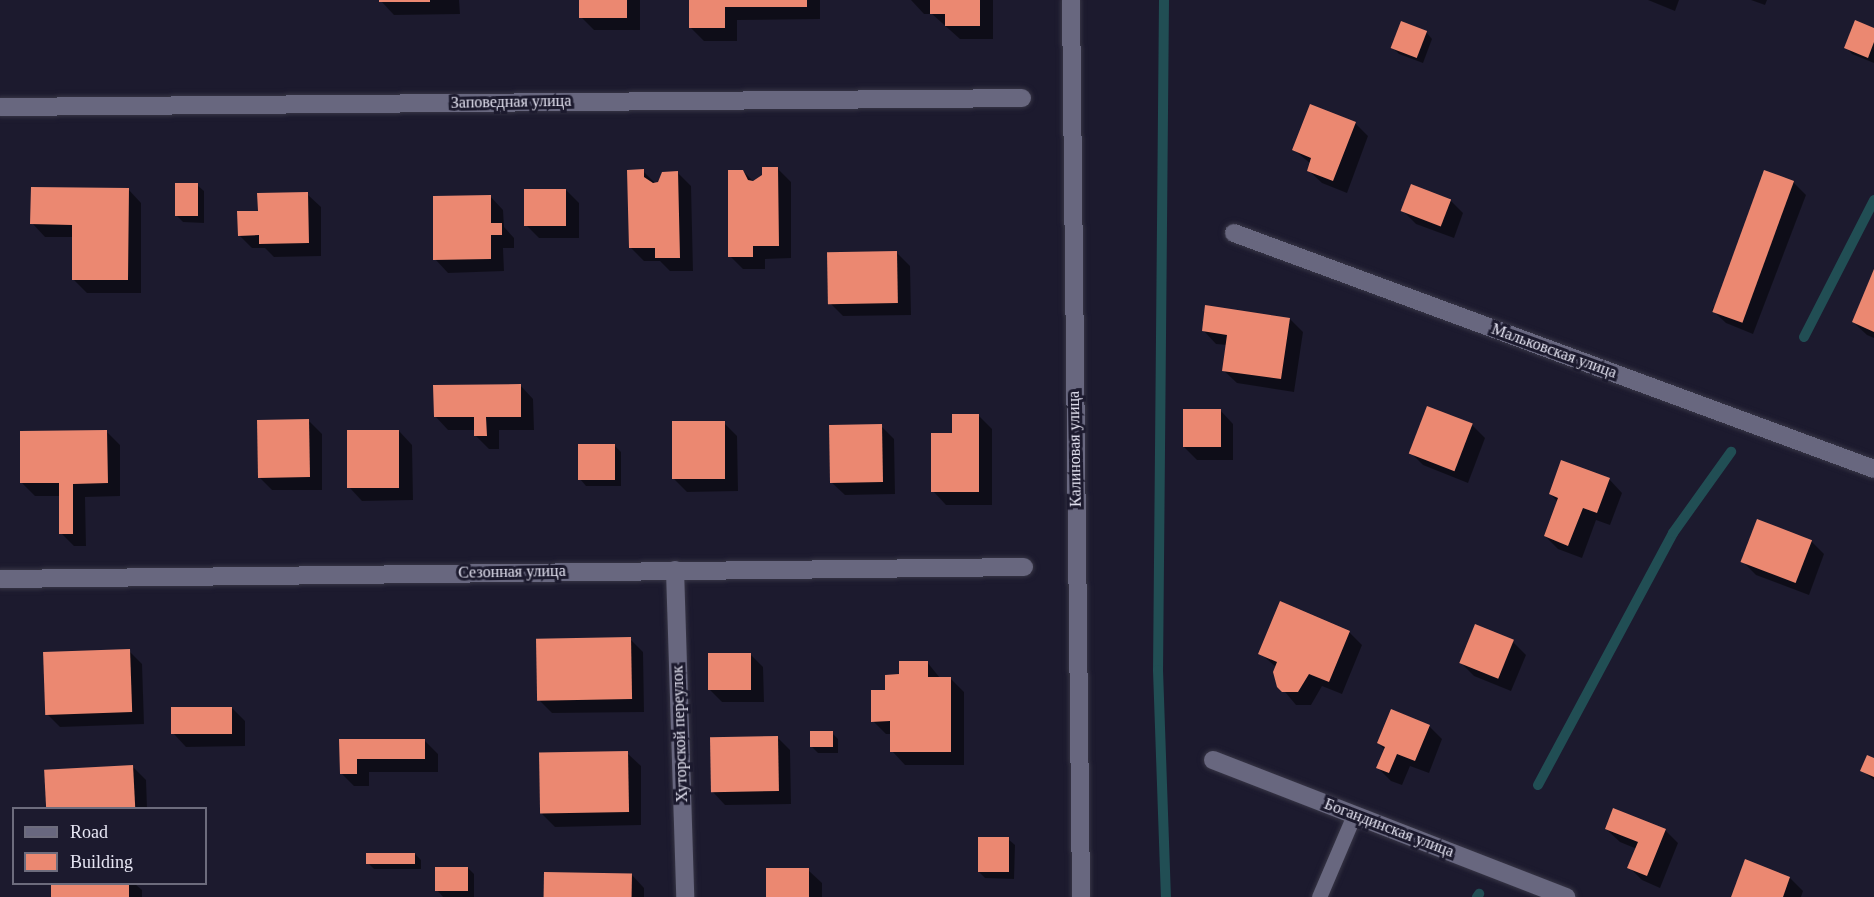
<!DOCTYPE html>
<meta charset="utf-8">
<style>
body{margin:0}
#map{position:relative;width:1874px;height:897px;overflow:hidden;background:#1c1a2e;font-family:"Times New Roman",serif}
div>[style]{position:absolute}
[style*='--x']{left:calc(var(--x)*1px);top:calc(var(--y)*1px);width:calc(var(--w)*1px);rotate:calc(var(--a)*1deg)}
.shadow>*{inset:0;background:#0007}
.stream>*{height:10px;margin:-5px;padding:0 5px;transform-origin:5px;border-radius:5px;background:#214e54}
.building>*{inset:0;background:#eb8871;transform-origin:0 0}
.roads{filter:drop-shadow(0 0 2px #383646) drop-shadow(0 0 2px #383646)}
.service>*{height:15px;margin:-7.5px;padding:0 7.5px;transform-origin:7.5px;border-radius:7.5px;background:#68677f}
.minor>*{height:18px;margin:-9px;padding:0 9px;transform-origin:9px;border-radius:9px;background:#68677f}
span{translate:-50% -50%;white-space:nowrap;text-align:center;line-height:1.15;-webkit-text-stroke:6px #1c1a2e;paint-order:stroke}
.street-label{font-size:16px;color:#e7e6f4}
.legend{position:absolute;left:12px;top:807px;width:195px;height:78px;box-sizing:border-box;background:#1c1a2e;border:2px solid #6d6c7d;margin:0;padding:8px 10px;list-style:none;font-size:18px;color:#e7e6f4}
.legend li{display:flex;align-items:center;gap:12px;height:30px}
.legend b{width:30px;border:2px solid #6d6c7d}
</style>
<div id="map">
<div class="shadow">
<div style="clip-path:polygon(380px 0,459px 0,460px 14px,394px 15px)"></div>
<div style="clip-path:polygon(579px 0,640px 0,640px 30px,594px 30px,581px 17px)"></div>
<div style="clip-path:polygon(690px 0,820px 0,820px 19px,737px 20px,737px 41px,704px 41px,690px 27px)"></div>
<div style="clip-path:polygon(911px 0,993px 0,993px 39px,960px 39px,932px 14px,924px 14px)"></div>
<div style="clip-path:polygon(1648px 0,1679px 0,1675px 11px)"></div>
<div style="clip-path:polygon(1751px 0,1767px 0,1765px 5px)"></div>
<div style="clip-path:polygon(1874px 29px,1874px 63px,1852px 54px,1846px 47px)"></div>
<div style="clip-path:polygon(1426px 32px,1432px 39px,1423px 63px,1399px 54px,1392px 47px)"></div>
<div style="clip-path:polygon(1355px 123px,1368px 136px,1347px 193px,1322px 183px,1308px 170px,1311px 164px,1294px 150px)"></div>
<div style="clip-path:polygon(778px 169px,791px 182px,791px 258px,765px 259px,765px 269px,743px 269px,730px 256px,743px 171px,754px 182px)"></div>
<div style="clip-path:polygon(643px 171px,656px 184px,678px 173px,691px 186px,693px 271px,670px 271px,660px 261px,644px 261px,631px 248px)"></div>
<div style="clip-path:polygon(1793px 182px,1806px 195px,1753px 334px,1726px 323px,1712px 310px)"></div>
<div style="clip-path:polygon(197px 185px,204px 191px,204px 223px,183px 222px,177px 216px)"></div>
<div style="clip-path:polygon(128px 189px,141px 203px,141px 293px,87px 293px,74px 280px,74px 237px,45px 237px,32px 223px)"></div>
<div style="clip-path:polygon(566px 190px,579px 203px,579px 238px,539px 238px,526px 225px)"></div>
<div style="clip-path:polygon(307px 194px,321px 207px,321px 256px,274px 257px,265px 248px,252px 248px,239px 235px,259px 212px)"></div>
<div style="clip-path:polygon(490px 196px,503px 210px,504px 227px,514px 238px,514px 248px,503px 248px,504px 271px,448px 273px,435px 259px)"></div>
<div style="clip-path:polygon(1450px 200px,1463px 213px,1454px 238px,1416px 224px,1403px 211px)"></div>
<div style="clip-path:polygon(897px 253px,910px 266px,911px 315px,843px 316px,829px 302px)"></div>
<div style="clip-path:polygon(1874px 275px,1874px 338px,1867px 335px,1853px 322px)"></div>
<div style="clip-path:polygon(1290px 319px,1303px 332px,1294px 392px,1237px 383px,1223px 370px,1227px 345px,1216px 344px,1203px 330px)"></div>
<div style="clip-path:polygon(520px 385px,533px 399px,534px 430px,499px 430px,499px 449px,489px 449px,476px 436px,476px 430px,448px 430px,435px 416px)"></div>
<div style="clip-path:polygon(1220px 410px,1233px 424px,1233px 460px,1197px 460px,1184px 447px)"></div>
<div style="clip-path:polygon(979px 416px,992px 429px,992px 505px,946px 505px,933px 491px)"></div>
<div style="clip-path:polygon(309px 421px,322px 434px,322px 490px,272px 490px,259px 477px)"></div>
<div style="clip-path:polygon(724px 423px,737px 436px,738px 491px,687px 492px,674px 479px)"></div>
<div style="clip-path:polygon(1472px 425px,1485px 438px,1468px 483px,1423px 465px,1410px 452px)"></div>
<div style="clip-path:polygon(881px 426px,894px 439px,895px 494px,845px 495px,831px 482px)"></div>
<div style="clip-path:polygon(399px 431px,412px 445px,413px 500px,362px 501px,349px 487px)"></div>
<div style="clip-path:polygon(107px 432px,120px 445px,120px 496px,85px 497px,86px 546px,74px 546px,61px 533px,60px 496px,35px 496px,22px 483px)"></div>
<div style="clip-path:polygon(615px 446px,621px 452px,621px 486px,586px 486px,580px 479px)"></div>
<div style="clip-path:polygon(1609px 479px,1622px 493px,1610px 525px,1596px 520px,1582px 558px,1558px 549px,1545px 536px,1558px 502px,1550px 494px)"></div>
<div style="clip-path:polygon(1811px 541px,1824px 554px,1809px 595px,1756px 575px,1743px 562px)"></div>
<div style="clip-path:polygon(1476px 626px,1513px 642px,1526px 655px,1511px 691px,1474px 676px,1461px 663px)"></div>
<div style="clip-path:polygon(1349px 632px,1362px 645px,1342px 694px,1322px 686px,1311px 705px,1296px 705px,1275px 680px,1277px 668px,1260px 653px)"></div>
<div style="clip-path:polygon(630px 639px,643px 652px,644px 712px,552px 713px,539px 700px)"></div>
<div style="clip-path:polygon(129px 651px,142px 664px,144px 724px,60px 727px,47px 714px)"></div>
<div style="clip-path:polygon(750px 654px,763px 667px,764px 702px,722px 702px,709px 689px)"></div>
<div style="clip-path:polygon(927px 662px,940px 678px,950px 678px,964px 692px,964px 765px,905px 765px,892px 751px,892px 734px,886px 734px,873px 721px,887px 691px,900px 676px)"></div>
<div style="clip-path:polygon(232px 708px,245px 721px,245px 746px,186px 747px,173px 733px)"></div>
<div style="clip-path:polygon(1429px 726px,1442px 739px,1429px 773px,1410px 766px,1402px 785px,1391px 781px,1378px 768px,1385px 750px,1378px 743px)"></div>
<div style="clip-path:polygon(832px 733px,838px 739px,838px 753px,818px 753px,812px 747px)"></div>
<div style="clip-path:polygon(777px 737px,790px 750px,791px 804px,725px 805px,712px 791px)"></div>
<div style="clip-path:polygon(341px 741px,425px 741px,438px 754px,438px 772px,369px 772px,369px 786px,354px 786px,341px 773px)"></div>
<div style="clip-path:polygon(627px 753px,641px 766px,641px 825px,555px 827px,542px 814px)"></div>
<div style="clip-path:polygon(1874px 760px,1874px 780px,1862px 771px)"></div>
<div style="clip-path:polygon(133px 767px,146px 780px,147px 808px,47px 808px,46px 770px)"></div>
<div style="clip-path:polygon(1606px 829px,1665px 830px,1678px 843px,1660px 888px,1642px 880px,1629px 867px,1637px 849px,1620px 842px)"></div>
<div style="clip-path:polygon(1008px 839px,1015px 845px,1014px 879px,985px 878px,979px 872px)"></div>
<div style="clip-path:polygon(415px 854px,421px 860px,421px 869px,374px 869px,368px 863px)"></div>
<div style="clip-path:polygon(1746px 861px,1790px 878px,1803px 891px,1801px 897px,1732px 897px)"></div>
<div style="clip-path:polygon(468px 868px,474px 874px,474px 897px,443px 897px,437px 890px)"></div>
<div style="clip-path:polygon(808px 870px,822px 883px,822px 897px,768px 897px)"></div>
<div style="clip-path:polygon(631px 874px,644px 888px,644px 897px,545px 897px)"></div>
<div style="clip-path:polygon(53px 884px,135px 884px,142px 890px,142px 897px,53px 897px)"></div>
</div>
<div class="stream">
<div style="--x:1164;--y:0;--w:670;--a:90.51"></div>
<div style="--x:1158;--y:670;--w:227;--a:88"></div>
<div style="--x:1804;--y:337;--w:154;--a:-62.9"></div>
<div style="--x:1538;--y:785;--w:286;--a:-61.8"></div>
<div style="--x:1673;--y:533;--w:100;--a:-54.4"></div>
<div style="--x:1477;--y:897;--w:4;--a:-56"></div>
</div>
<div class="building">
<div style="left:379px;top:0;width:51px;height:2px"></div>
<div style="left:579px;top:0;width:48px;height:18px"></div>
<div style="clip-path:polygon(689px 0,807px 0,807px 7px,725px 7px,725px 28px,689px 28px)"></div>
<div style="clip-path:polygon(930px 0,980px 0,980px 26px,945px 26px,945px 14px,930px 14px)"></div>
<div style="clip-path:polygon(1855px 20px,1874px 28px,1874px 42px,1868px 58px,1844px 48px)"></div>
<div style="left:1401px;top:21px;width:28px;height:29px;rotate:21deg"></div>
<div style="clip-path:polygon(1310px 104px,1356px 122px,1333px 181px,1307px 171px,1311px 158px,1292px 150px)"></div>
<div style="clip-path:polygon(762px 167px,778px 167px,779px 246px,753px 246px,753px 257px,728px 257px,728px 170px,743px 170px,748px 180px,753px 181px,762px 175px)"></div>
<div style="clip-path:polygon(644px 169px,644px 177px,653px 183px,658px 182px,662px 172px,678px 171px,680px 258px,655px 258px,655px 248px,629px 248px,627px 170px)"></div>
<div style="left:1764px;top:170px;width:32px;height:151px;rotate:20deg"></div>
<div style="left:175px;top:183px;width:23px;height:33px"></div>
<div style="left:1411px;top:184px;width:43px;height:29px;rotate:21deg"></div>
<div style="clip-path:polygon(31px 187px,129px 188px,128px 280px,72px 280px,72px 225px,30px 224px)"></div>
<div style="left:524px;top:189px;width:42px;height:37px"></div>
<div style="clip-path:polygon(308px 192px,309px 243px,259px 244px,259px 235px,238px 236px,237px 211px,258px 211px,257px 193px)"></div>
<div style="clip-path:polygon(491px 195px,491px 223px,502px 223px,502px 235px,491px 235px,491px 259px,433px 260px,433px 196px)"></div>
<div style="left:897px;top:251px;width:52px;height:70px;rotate:89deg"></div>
<div style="clip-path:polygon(1874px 269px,1874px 332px,1852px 322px)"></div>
<div style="clip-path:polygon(1205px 305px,1290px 318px,1281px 379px,1222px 371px,1227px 335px,1202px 331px)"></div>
<div style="clip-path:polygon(521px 384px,521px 417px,486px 417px,487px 436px,474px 436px,474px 417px,434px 417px,433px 385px)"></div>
<div style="left:1427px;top:406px;width:49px;height:51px;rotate:21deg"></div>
<div style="left:1183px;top:409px;width:38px;height:38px"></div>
<div style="clip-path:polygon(952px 414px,979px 414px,979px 492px,931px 492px,931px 433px,952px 433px)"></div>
<div style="left:309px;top:419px;width:58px;height:52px;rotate:89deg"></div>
<div style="left:725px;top:421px;width:58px;height:53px;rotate:90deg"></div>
<div style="left:882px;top:424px;width:58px;height:53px;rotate:89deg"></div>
<div style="clip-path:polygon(107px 430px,108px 483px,73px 484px,73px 534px,59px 534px,59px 483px,20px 483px,20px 431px)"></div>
<div style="left:347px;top:430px;width:52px;height:58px"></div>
<div style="left:578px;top:444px;width:37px;height:36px"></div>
<div style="clip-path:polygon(1561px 460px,1610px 478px,1597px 513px,1583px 508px,1568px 546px,1544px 536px,1558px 498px,1549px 494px)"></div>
<div style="left:1757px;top:519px;width:59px;height:46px;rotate:21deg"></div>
<div style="clip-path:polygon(1280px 601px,1350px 631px,1329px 682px,1309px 674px,1298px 692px,1282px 692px,1277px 687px,1273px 672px,1277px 662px,1258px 654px)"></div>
<div style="left:1475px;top:624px;width:42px;height:42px;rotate:22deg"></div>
<div style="left:631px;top:637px;width:62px;height:95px;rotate:89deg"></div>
<div style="left:130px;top:649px;width:63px;height:87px;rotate:88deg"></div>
<div style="left:708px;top:653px;width:43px;height:37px"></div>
<div style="clip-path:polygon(899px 661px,928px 661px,928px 677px,951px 677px,951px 752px,890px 752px,890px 721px,871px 722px,871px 690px,885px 690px,885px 675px,899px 674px)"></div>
<div style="left:171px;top:707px;width:61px;height:27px"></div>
<div style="clip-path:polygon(1391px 709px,1430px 725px,1415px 761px,1397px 754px,1389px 773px,1376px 768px,1385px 747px,1377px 743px)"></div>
<div style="left:810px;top:731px;width:23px;height:16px"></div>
<div style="left:778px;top:736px;width:55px;height:68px;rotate:89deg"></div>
<div style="clip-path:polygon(339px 739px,425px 739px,425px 759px,357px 759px,357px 774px,340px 774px)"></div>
<div style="left:628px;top:751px;width:61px;height:89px;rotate:89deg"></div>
<div style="clip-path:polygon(1867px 755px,1874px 758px,1874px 777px,1860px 771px)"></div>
<div style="left:133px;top:765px;width:43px;height:89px;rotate:87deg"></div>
<div style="clip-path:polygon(1613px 808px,1666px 829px,1647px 876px,1627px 868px,1638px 842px,1605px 829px)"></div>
<div style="left:978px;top:837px;width:31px;height:35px"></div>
<div style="left:366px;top:853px;width:49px;height:11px"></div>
<div style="clip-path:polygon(1745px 859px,1790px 877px,1783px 897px,1731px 897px)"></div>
<div style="left:435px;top:867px;width:33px;height:24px"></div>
<div style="left:809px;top:868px;width:29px;height:43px;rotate:90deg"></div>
<div style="left:544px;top:872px;width:88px;height:25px;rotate:1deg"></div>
<div style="left:51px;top:884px;width:78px;height:13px"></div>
</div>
<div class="roads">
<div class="service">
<div style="--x:1319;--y:897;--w:89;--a:-66.9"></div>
</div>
<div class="minor">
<div style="--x:1071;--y:0;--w:897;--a:89.36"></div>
<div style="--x:0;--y:107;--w:1022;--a:-0.5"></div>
<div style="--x:1234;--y:233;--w:682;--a:20.24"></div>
<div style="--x:675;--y:570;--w:327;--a:88.2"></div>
<div style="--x:0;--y:579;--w:1024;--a:-0.67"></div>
<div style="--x:1213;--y:760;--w:379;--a:21.2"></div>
</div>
</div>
<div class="street-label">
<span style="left:511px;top:102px;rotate:-1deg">Заповедная улица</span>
<span style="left:1554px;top:351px;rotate:20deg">Мальковская улица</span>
<span style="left:1075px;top:449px;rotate:-91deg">Калиновая улица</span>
<span style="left:512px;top:572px;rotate:-1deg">Сезонная улица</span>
<span style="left:680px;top:734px;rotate:-92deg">Хуторской переулок</span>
<span style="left:1389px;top:828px;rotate:21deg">Богандинская улица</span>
</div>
<ul class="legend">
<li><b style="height:8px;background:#68677f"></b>Road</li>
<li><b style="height:16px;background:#eb8871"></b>Building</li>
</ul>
</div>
